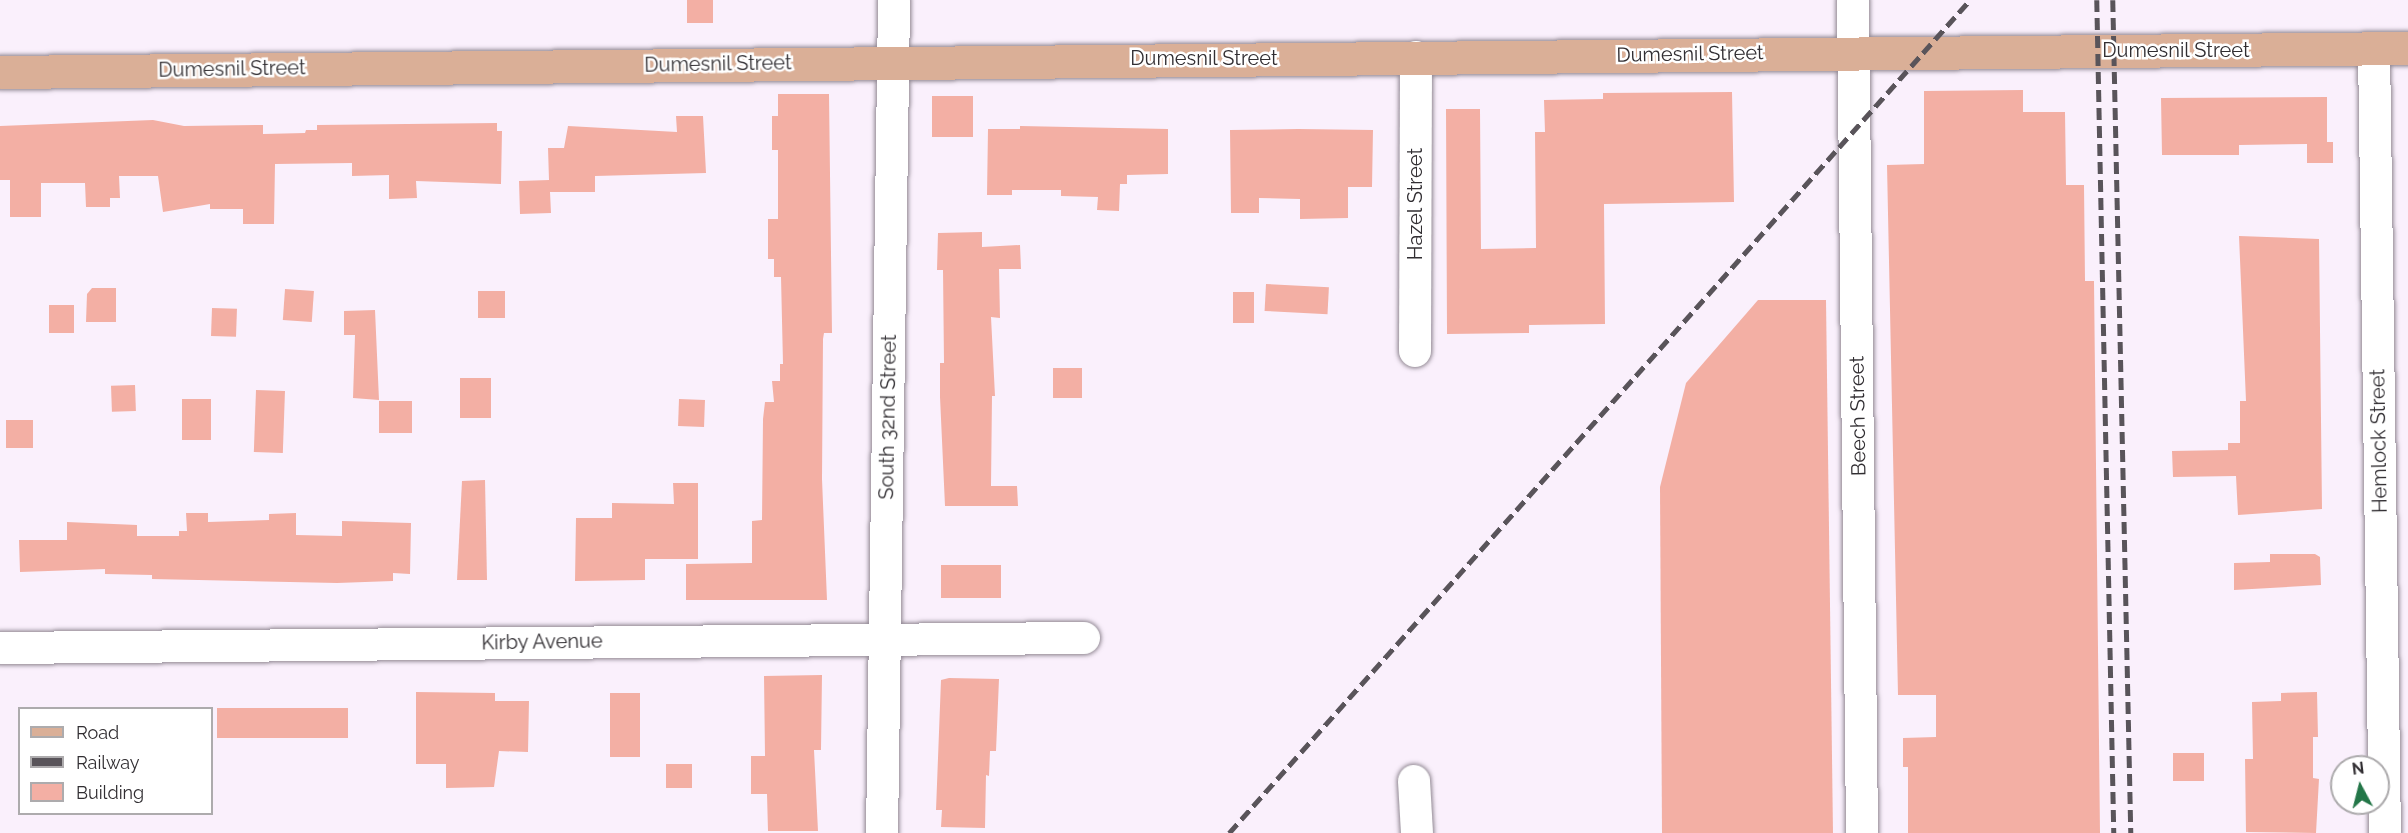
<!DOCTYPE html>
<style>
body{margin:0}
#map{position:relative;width:2408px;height:833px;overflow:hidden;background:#faf0fc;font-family:Raleway,sans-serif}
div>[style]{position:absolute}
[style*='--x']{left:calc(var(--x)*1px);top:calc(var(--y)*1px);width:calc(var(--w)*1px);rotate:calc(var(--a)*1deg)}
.building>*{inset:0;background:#f3afa4;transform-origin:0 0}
.roads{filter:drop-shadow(0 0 2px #938a95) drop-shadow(0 0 2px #938a95)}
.minor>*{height:32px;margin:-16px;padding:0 16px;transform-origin:16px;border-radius:16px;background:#fff}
.major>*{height:33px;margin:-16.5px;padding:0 16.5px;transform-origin:16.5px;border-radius:16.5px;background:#daaf97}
.rail>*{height:4.5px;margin-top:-2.25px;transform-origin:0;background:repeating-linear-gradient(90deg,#59545a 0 12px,transparent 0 18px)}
span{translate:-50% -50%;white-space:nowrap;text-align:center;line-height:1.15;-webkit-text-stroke:5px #fff;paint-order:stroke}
.street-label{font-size:20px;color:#312e32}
.legend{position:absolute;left:18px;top:707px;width:195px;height:108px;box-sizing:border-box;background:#fff;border:2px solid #adabad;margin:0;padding:8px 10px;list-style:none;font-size:18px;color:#312e32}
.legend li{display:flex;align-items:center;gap:12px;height:30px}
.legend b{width:30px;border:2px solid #adabad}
.north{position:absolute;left:2330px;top:755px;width:60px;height:60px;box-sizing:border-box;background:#fff;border:2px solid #adabad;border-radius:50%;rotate:353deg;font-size:16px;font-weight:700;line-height:24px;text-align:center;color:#312e32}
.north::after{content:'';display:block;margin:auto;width:21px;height:27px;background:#237648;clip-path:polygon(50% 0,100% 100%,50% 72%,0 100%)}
</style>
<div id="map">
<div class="building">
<div style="left:687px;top:0;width:26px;height:23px"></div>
<div style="clip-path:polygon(2023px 90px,2023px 112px,2065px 112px,2066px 185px,2084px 185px,2085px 281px,2094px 281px,2100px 833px,1908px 833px,1908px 767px,1903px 767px,1903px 738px,1936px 737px,1936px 695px,1898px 695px,1887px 165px,1924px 164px,1924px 91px)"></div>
<div style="clip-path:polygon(1732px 92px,1734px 202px,1604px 204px,1605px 324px,1529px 325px,1529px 333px,1447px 334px,1446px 109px,1480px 109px,1481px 249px,1536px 248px,1535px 132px,1545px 132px,1544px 100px,1603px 99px,1603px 93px)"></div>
<div style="clip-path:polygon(778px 94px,829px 94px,832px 333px,824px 333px,823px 339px,822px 479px,827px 600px,686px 600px,686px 564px,752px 563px,752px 521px,762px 520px,763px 419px,765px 402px,774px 402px,772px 381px,780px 381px,780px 364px,783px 364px,781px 277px,774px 277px,774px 259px,768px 259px,768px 219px,778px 219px,778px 150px,772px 150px,772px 116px,778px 116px)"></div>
<div style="left:932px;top:96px;width:41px;height:41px"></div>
<div style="clip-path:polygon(2327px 97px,2327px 142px,2333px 142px,2333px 163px,2307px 163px,2307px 144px,2239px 145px,2239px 155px,2162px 155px,2161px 98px)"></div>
<div style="clip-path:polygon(676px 116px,703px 116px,706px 173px,595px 176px,595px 192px,550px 192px,551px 213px,520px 214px,519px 181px,549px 180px,548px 148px,564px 148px,568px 126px,677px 132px)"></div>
<div style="clip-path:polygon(153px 120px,184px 126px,263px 125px,263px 134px,305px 133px,306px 130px,317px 130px,317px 125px,497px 123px,497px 131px,502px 131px,501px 184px,416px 181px,417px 198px,389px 199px,389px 175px,352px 176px,352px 163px,275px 164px,274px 224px,243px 224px,243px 209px,210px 209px,210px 204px,163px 212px,158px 176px,119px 176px,120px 198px,110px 198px,110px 207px,86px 207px,85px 183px,41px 183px,41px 217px,10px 217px,10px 180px,0 180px,0 126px)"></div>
<div style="clip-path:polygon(1020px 126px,1168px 129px,1168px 174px,1127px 175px,1127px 184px,1120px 184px,1119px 211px,1097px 210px,1098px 197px,1061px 196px,1061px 190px,1012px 190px,1012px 195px,987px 195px,988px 129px,1020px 129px)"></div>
<div style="clip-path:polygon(1298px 129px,1373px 130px,1372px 187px,1348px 187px,1348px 218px,1300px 219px,1300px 199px,1259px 198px,1259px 213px,1231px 213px,1230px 130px)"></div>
<div style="clip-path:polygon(982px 232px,982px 247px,1020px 245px,1021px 269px,999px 269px,1000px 318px,991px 317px,995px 396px,992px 396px,991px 486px,1017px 486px,1018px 506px,945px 506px,940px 397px,940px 363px,944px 363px,943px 270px,937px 270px,938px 233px)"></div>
<div style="clip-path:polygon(2239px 236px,2319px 239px,2322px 509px,2238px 515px,2236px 476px,2173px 477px,2172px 451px,2228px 450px,2228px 443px,2240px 443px,2240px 401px,2246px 401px)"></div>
<div style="left:1266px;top:284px;width:63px;height:27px;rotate:3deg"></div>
<div style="clip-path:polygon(92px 288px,116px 288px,116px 322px,86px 322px,87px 294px)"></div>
<div style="left:285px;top:289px;width:29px;height:31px;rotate:4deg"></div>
<div style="left:505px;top:291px;width:27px;height:27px;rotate:90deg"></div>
<div style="left:1233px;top:292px;width:21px;height:31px"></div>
<div style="clip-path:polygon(1758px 300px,1826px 300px,1833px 833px,1662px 833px,1660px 487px,1686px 383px)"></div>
<div style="left:49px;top:305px;width:25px;height:28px"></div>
<div style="left:212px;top:308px;width:25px;height:28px;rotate:2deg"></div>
<div style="clip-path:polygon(375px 310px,379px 400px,353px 398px,355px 335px,344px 335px,344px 311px)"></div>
<div style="left:1053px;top:368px;width:29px;height:30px"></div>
<div style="left:460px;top:378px;width:31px;height:40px"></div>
<div style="left:135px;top:385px;width:26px;height:24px;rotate:88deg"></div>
<div style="left:256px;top:390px;width:29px;height:62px;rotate:2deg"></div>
<div style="left:182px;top:399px;width:29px;height:41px"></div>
<div style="left:679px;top:399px;width:26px;height:27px;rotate:2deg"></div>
<div style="left:412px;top:401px;width:32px;height:33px;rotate:90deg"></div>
<div style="left:6px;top:420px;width:27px;height:28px"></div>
<div style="clip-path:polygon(485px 480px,487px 580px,457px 580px,462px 481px)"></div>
<div style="clip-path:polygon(673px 483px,698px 483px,698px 559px,645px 559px,645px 580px,575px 581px,576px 518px,612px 518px,612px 503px,674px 504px)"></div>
<div style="clip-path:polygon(186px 513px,208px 513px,208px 522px,269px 520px,269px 514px,296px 513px,296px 535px,342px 536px,342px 521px,411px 523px,410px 574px,393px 573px,393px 581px,337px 583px,152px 579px,152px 575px,105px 574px,105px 569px,20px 572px,19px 540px,67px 540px,67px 522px,137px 525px,137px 536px,179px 536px,179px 531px,187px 531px)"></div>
<div style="clip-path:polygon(2270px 554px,2315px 554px,2320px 557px,2321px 585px,2234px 590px,2234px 563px,2270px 562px)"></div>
<div style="left:1001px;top:565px;width:33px;height:60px;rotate:90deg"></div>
<div style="clip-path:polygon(822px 675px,821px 750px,814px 750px,818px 831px,768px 831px,767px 794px,751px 794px,751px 756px,765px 756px,764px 676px)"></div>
<div style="clip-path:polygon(949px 678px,999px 679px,996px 751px,990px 751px,989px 776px,986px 775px,985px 828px,941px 827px,942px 810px,936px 810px,941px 680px)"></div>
<div style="clip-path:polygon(416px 692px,495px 693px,495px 701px,529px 701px,528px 752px,499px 751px,494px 787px,446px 788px,446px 764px,416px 764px)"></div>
<div style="clip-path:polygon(2317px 692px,2318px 737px,2313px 737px,2313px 778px,2319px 779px,2316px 833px,2246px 832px,2245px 759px,2253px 759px,2252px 702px,2281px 701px,2281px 693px)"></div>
<div style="left:610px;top:693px;width:30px;height:64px"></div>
<div style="left:348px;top:708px;width:30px;height:131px;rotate:90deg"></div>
<div style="left:2173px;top:753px;width:31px;height:28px"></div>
<div style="left:666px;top:764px;width:26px;height:24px"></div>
</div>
<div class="roads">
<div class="minor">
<div style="--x:1853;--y:0;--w:833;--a:89.38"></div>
<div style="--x:2374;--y:48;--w:785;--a:89.2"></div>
<div style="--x:1415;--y:351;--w:294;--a:-89.8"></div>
<div style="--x:0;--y:648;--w:1084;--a:-0.53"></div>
<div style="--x:1414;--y:781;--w:52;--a:86.7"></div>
<div style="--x:882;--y:833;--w:833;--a:-89.17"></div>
</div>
<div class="major">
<div style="--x:0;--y:72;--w:2408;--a:-0.57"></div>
</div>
</div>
<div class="rail">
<div style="--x:2097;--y:0;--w:833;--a:88.83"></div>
<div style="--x:2113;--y:0;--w:833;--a:88.76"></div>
<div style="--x:1229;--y:833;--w:1115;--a:-48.35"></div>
</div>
<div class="street-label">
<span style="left:2176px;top:50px">Dumesnil Street</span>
<span style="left:1690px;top:54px;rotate:-1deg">Dumesnil Street</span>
<span style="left:1204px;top:58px">Dumesnil Street</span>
<span style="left:718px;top:64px;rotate:-1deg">Dumesnil Street</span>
<span style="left:232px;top:69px;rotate:-1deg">Dumesnil Street</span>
<span style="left:1415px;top:204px;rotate:-90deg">Hazel Street</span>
<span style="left:1858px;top:416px;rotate:-91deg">Beech Street</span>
<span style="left:888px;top:417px;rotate:-89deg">South 32nd Street</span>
<span style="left:2379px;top:441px;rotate:-91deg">Hemlock Street</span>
<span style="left:542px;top:642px;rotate:-1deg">Kirby Avenue</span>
</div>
<ul class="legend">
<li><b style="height:8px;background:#daaf97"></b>Road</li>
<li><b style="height:8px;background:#59545a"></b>Railway</li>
<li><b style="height:16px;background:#f3afa4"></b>Building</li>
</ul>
<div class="north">N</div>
</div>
